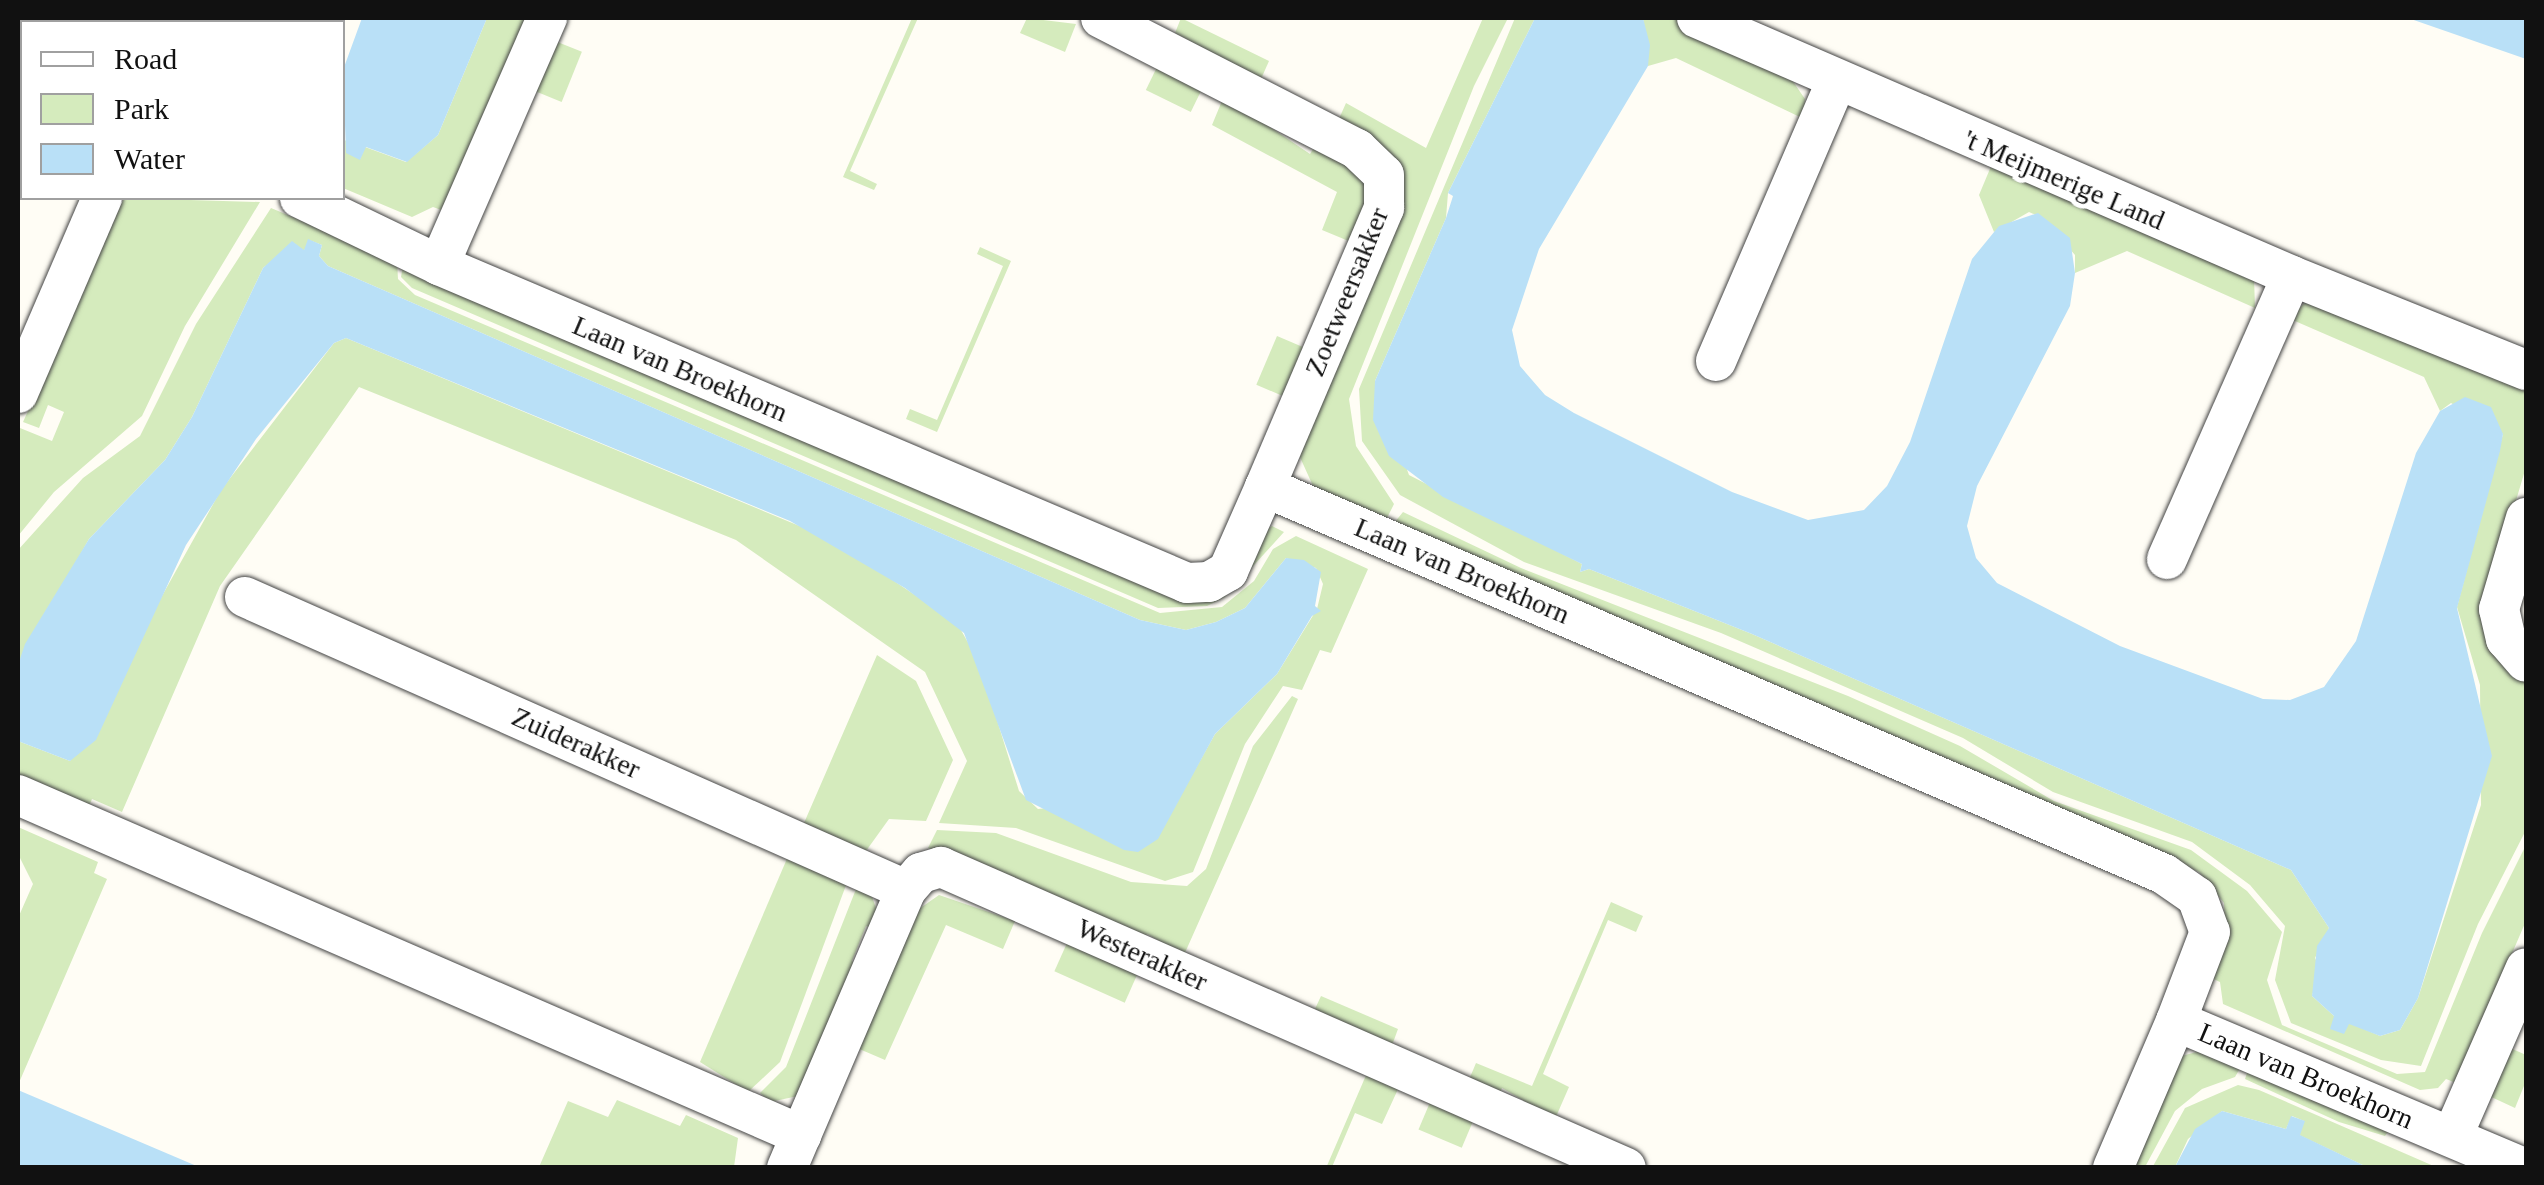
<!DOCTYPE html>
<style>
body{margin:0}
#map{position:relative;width:2544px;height:1185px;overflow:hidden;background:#fffdf5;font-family:"Times New Roman",serif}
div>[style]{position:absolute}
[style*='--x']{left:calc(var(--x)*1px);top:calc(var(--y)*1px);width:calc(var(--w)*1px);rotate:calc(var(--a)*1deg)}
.green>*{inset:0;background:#d5ebbd;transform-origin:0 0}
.water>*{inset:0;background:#b9e0f7}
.roads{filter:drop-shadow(0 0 2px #444) drop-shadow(0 0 2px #444)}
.minor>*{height:40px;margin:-20px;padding:0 20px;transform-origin:20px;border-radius:20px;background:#fff}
span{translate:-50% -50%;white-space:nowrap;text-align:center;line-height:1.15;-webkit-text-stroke:10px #fff;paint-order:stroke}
.street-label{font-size:28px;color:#111}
.frame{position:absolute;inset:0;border:20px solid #111;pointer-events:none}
.legend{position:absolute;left:20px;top:20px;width:325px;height:180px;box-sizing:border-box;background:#fff;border:2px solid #a0a0a0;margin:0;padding:12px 18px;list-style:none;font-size:30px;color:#111}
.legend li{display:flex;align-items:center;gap:20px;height:50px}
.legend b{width:50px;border:2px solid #a0a0a0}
</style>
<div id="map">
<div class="green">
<div style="clip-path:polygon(487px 18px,529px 18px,444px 211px,433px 207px,412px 217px,343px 188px,342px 136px,360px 159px,365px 147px,406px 162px,438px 135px)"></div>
<div style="clip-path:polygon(912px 18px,918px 18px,850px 171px,877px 184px,874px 190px,843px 177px)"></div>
<div style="clip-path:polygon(1027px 18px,1076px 24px,1065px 52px,1020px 33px)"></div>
<div style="clip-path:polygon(1181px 18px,1269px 61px,1261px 79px,1175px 33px)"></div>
<div style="clip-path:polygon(1483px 18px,1508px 18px,1474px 86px,1349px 399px,1356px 446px,1394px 504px,1386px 520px,1313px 486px,1299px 455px,1404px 195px,1390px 153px,1338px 121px,1346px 103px,1426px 148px)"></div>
<div style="clip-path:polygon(1515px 18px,1535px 18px,1448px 193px,1446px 218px,1375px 381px,1409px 475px,1582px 564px,1580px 572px,1589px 569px,1752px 634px,2291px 870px,2329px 928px,2315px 958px,2320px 968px,2312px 996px,2334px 1016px,2380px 1036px,2400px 1030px,2418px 998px,2481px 805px,2480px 685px,2457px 607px,2503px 434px,2451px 403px,2440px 411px,2424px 377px,2288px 318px,2306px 302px,2526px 389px,2526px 467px,2484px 608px,2526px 675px,2526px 830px,2478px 924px,2421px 1066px,2381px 1060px,2291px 1023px,2275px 980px,2285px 926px,2250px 885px,2192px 842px,2053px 792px,1963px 738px,1721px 633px,1524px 562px,1400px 495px,1362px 441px,1359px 389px)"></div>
<div style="clip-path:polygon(1643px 18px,1681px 18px,1792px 80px,1805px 99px,1804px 119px,1676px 58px,1648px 66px)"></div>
<div style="left:555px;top:41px;width:29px;height:54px;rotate:22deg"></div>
<div style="left:1159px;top:63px;width:50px;height:30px;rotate:26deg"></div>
<div style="clip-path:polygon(1224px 96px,1310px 154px,1315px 146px,1348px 163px,1365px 182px,1367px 198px,1351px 242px,1322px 230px,1337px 192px,1212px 125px)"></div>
<div style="clip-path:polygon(1992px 164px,2254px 277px,2255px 308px,2127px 251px,2075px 273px,2075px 255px,2043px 218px,2029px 212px,1994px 232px,1979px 195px)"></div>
<div style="clip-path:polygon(124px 198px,260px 202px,185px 326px,142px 416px,54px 492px,18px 536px,18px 433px,20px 428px,52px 441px,64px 412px,48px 405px,39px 428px,23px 422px)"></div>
<div style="clip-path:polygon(271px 208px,397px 261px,398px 279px,415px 295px,1160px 613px,1222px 607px,1254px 581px,1273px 549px,1296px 536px,1368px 569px,1331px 653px,1320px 650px,1302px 690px,1283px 686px,1245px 744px,1193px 872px,1165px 881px,1016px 828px,939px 823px,967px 761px,925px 672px,736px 540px,359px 387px,220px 586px,122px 812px,92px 799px,88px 808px,18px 778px,18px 741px,70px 761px,221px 490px,334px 343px,346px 338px,831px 539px,957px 623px,979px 662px,1019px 791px,1038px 809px,1182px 793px,1215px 734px,1277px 674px,1317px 609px,1323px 584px,1316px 568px,1286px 558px,1245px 608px,1216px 622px,1186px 630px,1140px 620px,328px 266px,319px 256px,322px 245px,309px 240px,304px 251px,289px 247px,263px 268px,192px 417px,165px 460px,89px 539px,18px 665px,18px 550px,83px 478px,140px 436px,196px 324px)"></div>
<div style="clip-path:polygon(980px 247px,1011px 261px,937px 432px,906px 419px,910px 409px,937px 420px,1003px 266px,977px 254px)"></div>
<div style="clip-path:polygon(403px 265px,1169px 596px,1272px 526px,1284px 532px,1225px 597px,1207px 606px,1158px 608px,412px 288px,401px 277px)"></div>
<div style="left:1277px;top:336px;width:30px;height:53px;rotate:23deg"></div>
<div style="clip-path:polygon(1403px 512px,1521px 568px,1848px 696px,1960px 746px,2054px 801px,2191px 850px,2247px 891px,2282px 932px,2267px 980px,2282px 1025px,2397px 1074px,2425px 1072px,2482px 933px,2526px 845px,2526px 921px,2456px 1083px,2446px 1079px,2438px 1088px,2420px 1090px,2223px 1004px,2220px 982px,2207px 976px,2225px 930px,2224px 903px,2199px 872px,1394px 523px)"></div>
<div style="clip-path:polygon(877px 655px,916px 681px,953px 760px,926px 821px,889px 819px,866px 851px,804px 823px)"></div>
<div style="clip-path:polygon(1292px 696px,1298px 699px,1184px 955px,1147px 934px,1143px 941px,928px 848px,937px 830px,996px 833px,1131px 882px,1187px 886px,1206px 869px,1253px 746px)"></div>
<div style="clip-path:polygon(18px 827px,98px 862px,94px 873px,107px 879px,18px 1085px,18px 918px,33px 884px,18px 854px)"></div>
<div style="clip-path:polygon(789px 854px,848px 880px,780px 1062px,748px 1092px,700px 1062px)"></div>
<div style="clip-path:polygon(858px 884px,871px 894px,877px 911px,874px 929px,866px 926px,852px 961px,859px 965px,798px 1096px,770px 1102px,760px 1093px,786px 1067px)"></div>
<div style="clip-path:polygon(939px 895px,1015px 921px,1003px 949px,946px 925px,885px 1060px,857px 1048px,919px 909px)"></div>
<div style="clip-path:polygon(1611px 902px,1643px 916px,1636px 932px,1608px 920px,1543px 1074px,1569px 1087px,1555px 1119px,1502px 1088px,1499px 1095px,1468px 1082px,1476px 1063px,1532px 1086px)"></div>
<div style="left:1067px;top:943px;width:77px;height:31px;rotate:24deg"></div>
<div style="clip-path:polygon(1321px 996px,1398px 1029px,1391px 1048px,1315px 1009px)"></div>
<div style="clip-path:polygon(2508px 1047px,2526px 1055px,2526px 1081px,2515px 1108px,2487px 1095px)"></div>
<div style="clip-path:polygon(2200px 1051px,2242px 1065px,2235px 1077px,2202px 1089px,2175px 1111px,2145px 1167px,2125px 1168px,2178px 1057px)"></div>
<div style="clip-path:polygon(2249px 1067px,2390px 1129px,2385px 1136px,2339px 1122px,2245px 1079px)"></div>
<div style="clip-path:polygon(1367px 1073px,1399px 1087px,1382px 1124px,1355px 1113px,1332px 1167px,1326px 1168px)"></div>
<div style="clip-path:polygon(2238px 1085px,2259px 1090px,2436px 1167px,2367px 1167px,2299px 1135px,2304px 1121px,2292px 1116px,2286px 1129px,2222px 1111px,2188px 1139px,2175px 1167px,2152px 1168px,2185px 1108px)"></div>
<div style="clip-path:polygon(617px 1100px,680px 1126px,686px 1115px,738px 1138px,734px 1167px,539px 1167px,568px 1101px,608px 1117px)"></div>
<div style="left:1431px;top:1100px;width:47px;height:32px;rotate:23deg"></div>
</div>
<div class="water">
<div style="clip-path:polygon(362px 18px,487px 18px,438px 135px,407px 162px,366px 147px,360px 160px,346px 153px,343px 70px)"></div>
<div style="clip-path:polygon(1535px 18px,1643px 18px,1650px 45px,1648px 66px,1539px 249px,1512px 330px,1520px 366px,1545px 395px,1574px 413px,1732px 492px,1808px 520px,1864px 510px,1887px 486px,1910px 442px,1972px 259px,1999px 226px,2038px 213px,2070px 238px,2075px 273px,2070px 306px,1977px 486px,1967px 526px,1976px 558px,1997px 583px,2120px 646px,2263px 699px,2290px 700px,2324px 687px,2356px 641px,2416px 453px,2440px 411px,2465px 397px,2491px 407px,2503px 434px,2500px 451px,2457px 608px,2492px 756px,2418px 998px,2400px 1030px,2380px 1036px,2349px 1024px,2344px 1034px,2330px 1029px,2334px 1016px,2312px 996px,2317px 946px,2329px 928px,2291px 870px,1752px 634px,1589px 569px,1580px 572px,1582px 564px,1443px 497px,1389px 456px,1373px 420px,1375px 381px,1446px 218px,1453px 196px,1448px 193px)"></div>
<div style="clip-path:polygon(2408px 18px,2526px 18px,2526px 59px)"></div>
<div style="clip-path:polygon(308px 239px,322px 245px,319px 256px,328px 266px,1140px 620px,1186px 630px,1216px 622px,1245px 608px,1286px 558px,1304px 560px,1321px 572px,1315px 606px,1321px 611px,1312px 616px,1277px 674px,1215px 734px,1158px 839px,1138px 852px,1124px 850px,1026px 800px,964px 633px,905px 588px,790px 521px,346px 338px,334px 343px,256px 439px,186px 545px,96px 740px,70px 761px,18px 741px,18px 665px,25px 644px,89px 539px,165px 460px,192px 417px,263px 268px,292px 241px,304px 250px)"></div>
<div style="clip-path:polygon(18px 1090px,199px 1167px,23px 1167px,18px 1165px)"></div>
<div style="clip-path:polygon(2222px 1111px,2286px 1129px,2291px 1116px,2305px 1121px,2300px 1135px,2367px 1167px,2175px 1167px,2195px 1129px)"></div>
</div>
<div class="roads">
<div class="minor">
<div style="--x:1101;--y:18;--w:288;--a:27.1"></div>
<div style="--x:1357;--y:149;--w:37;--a:44"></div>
<div style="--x:1384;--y:175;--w:33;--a:90"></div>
<div style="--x:1384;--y:208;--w:303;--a:113.1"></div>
<div style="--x:1697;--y:18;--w:649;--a:23.44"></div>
<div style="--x:2292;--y:276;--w:252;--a:21.9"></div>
<div style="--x:175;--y:22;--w:4;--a:-63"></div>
<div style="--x:300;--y:198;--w:154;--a:25.7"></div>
<div style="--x:439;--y:265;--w:813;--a:23.03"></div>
<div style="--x:1187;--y:583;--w:22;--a:-3"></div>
<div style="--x:1209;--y:582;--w:22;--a:-30"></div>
<div style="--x:1228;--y:571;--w:92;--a:-66.2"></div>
<div style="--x:1265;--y:487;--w:979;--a:23.29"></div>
<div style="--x:2164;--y:874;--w:40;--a:34.9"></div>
<div style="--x:2197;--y:897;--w:37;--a:70"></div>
<div style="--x:2210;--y:932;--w:95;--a:110.9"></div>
<div style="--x:2176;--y:1021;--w:378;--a:22.9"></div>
<div style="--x:439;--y:265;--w:270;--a:-66.4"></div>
<div style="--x:1716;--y:361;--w:303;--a:-66.7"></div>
<div style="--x:18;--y:393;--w:212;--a:-66.7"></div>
<div style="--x:2526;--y:518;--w:95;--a:106.5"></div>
<div style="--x:2499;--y:609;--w:31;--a:77"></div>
<div style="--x:2506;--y:639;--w:30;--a:49"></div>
<div style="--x:2167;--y:559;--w:309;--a:-66.2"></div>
<div style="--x:245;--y:597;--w:723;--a:23.91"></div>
<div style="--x:18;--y:795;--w:854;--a:23.47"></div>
<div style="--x:801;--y:1135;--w:36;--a:113"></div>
<div style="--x:801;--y:1135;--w:267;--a:-66.8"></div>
<div style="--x:906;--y:890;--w:23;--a:-49"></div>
<div style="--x:921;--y:873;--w:21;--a:-17"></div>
<div style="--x:941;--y:867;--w:748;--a:23.72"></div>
<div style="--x:2452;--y:1137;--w:184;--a:-66.4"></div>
<div style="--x:2113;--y:1168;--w:160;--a:-66.8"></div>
</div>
</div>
<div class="street-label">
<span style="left:2064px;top:180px;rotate:23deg">'t Meijmerige Land</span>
<span style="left:1347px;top:292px;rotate:-68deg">Zoetweersakker</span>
<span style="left:680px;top:369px;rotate:23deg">Laan van Broekhorn</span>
<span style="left:1462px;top:571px;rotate:23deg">Laan van Broekhorn</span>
<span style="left:576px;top:743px;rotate:24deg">Zuiderakker</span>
<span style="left:1142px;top:955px;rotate:24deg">Westerakker</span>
<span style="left:2306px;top:1076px;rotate:23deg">Laan van Broekhorn</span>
</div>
<div class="frame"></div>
<ul class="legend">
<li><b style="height:12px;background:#fff"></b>Road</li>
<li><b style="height:28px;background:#d5ebbd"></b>Park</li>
<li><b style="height:28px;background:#b9e0f7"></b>Water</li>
</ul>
</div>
